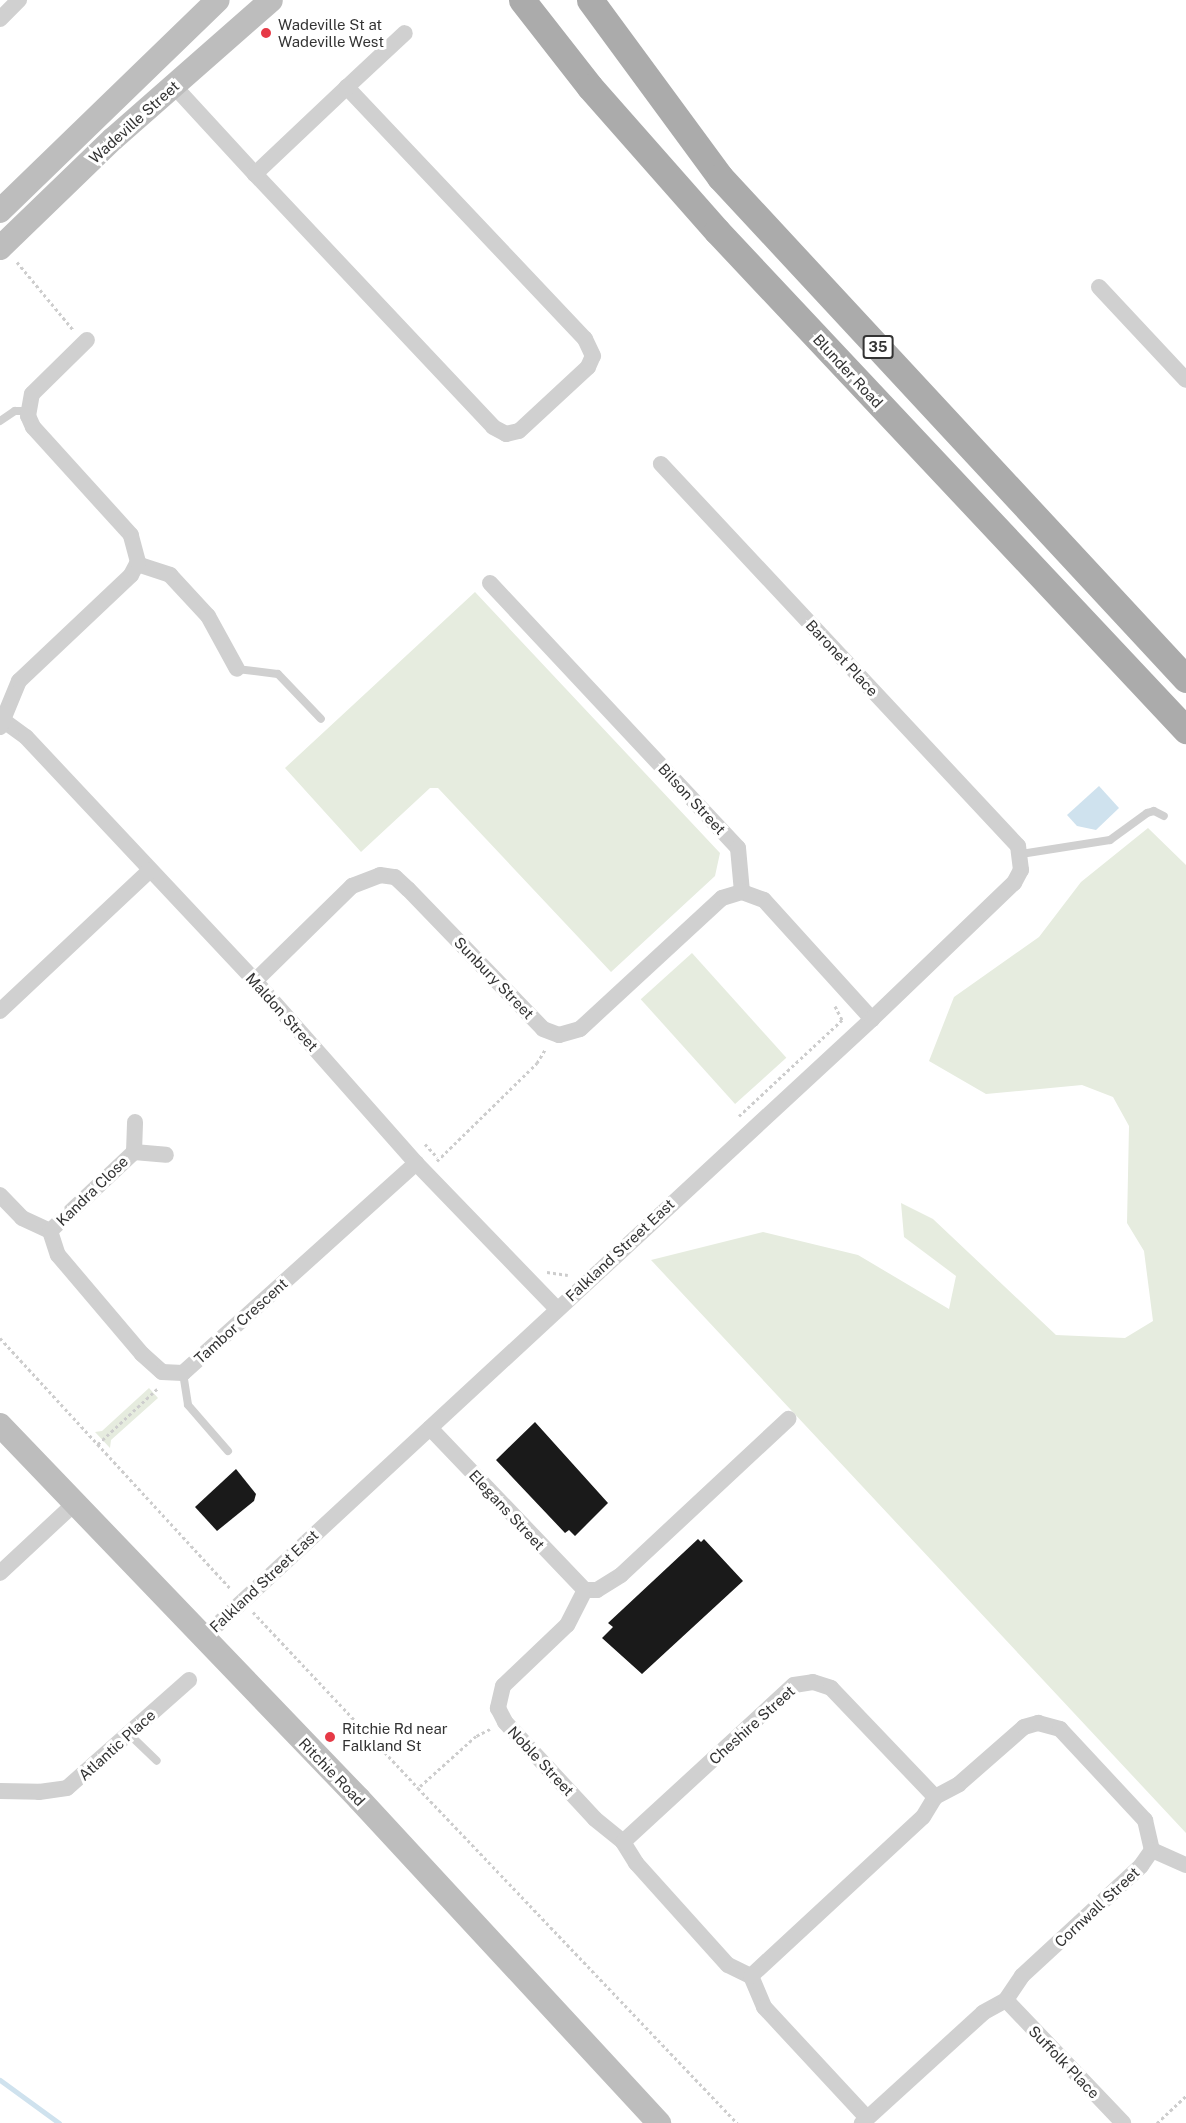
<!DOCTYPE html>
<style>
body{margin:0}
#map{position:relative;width:1186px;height:2123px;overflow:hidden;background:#fff;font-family:"Public Sans",sans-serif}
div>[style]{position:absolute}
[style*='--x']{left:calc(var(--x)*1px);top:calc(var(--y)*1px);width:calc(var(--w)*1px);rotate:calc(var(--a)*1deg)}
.green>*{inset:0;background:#e6ecdf;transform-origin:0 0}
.water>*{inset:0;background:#cfe2ee}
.stream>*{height:5px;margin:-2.5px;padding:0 2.5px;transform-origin:2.5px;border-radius:2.5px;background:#cfe2ee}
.building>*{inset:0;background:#1a1a1a}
.path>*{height:3px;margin-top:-1.5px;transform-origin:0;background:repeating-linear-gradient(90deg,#cdcdcd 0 3px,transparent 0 6px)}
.lane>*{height:8px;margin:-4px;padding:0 4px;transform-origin:4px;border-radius:4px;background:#d0d0d0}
.street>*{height:16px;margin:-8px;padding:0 8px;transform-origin:8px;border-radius:8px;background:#d0d0d0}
.secondary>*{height:24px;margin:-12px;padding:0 12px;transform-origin:12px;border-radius:12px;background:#bdbdbd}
.primary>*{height:27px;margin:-13.5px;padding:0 13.5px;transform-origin:13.5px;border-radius:13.5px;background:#ababab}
.dots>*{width:16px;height:16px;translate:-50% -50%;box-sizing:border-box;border:3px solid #fff;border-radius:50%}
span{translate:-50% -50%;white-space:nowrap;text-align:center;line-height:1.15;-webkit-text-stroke:6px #fff;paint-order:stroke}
.shield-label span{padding:2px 4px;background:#fff;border:2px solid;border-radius:4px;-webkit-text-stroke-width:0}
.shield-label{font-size:14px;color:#333;font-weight:700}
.poi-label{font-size:15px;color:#333}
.left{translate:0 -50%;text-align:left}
.street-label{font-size:15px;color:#333}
</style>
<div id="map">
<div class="green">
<div style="clip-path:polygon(475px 592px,720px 853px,715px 876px,611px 972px,438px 788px,430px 788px,361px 852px,285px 768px)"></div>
<div style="clip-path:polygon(1148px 828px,1186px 865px,1186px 1833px,651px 1260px,763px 1232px,858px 1255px,949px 1309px,956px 1276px,904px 1237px,901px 1203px,933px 1219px,1056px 1335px,1125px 1338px,1153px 1321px,1144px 1251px,1127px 1223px,1129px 1126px,1113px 1097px,1082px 1085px,986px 1094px,929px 1061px,954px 997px,1039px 937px,1081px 882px)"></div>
<div style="left:692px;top:953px;width:141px;height:69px;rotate:48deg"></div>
<div style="clip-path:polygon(149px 1388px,158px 1398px,111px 1440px,110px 1448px,95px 1432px,102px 1431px)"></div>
</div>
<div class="water">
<div style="clip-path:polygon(1099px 786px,1119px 808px,1096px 830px,1077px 826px,1067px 815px)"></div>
</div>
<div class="stream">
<div style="--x:0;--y:2080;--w:73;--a:36.1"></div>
</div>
<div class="building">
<div style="clip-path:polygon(535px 1422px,608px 1503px,575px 1536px,569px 1530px,565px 1533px,496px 1460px)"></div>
<div style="clip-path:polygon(236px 1469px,256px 1494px,254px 1501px,217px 1531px,195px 1507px)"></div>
<div style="clip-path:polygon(698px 1539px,701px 1542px,704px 1539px,743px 1581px,642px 1674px,602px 1638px,613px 1627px,608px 1623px)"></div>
</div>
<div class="path">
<div style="--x:17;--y:262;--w:89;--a:50.4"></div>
<div style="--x:835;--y:1006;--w:16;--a:63"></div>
<div style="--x:739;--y:1116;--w:141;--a:-43"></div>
<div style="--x:425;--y:1144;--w:18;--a:47"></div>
<div style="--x:437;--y:1161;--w:140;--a:-44.4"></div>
<div style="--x:537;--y:1063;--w:17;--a:-59"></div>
<div style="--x:547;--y:1272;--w:21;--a:8"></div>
<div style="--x:0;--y:1338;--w:340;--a:47.4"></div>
<div style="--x:98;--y:1444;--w:81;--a:-43"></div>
<div style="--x:253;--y:1612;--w:241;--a:46.8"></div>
<div style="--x:490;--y:1729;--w:16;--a:153"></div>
<div style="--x:476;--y:1736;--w:78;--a:138.1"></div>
<div style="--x:418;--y:1788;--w:463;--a:46.4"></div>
<div style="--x:1157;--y:2123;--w:40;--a:-43"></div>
</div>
<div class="lane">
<div style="--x:0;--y:421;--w:18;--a:-34"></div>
<div style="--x:15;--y:411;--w:13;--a:0"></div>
<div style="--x:237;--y:669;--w:41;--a:7"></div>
<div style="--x:278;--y:674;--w:62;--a:46.3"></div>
<div style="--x:1021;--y:854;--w:90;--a:-8.9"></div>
<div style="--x:1110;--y:840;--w:46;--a:-36.1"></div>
<div style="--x:1147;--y:813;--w:7;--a:-16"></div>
<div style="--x:1154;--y:811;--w:11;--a:27"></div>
<div style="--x:183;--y:1373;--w:32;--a:81"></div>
<div style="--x:188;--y:1405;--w:61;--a:49"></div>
<div style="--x:130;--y:1735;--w:37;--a:44"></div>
</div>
<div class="street">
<div style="--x:0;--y:19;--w:27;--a:-45"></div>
<div style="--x:174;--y:86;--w:120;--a:47.4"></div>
<div style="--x:255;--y:174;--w:347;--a:46.7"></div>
<div style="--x:493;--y:427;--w:15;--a:28"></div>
<div style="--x:506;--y:434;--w:13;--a:-13"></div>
<div style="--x:519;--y:431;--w:94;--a:-42.8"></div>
<div style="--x:588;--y:367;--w:12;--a:-66"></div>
<div style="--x:593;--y:356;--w:19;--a:-115"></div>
<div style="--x:585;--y:339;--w:347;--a:-133.4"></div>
<div style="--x:347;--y:87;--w:127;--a:136.6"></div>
<div style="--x:347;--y:87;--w:79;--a:-43"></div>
<div style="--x:1099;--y:287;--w:127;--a:46.9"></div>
<div style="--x:137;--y:564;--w:35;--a:18"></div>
<div style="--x:170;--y:575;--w:56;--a:47.2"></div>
<div style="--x:208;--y:616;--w:60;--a:61.3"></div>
<div style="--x:490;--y:583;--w:363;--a:46.9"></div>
<div style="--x:738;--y:848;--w:44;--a:84.8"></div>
<div style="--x:742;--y:892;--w:23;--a:20"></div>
<div style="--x:764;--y:900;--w:161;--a:47.8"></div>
<div style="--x:4;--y:721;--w:27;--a:36"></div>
<div style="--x:26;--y:737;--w:335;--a:46.8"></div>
<div style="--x:255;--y:981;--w:243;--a:48.5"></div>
<div style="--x:416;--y:1163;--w:202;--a:46"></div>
<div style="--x:0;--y:727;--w:50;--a:-67.6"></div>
<div style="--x:19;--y:681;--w:154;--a:-43.4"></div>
<div style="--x:131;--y:575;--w:15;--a:-62"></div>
<div style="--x:138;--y:562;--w:28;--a:-105"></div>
<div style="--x:131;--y:535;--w:146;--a:-132.2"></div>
<div style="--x:33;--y:427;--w:12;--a:-114"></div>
<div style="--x:28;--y:416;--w:22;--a:-80"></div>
<div style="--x:32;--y:394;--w:77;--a:-44.5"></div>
<div style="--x:255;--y:981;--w:136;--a:-44.4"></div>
<div style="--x:352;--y:886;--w:30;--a:-21"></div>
<div style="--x:380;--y:875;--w:15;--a:8"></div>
<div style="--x:395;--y:877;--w:18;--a:43"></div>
<div style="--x:408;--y:889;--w:194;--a:46"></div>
<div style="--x:543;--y:1029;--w:17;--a:21"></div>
<div style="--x:559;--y:1035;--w:22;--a:-16"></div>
<div style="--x:580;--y:1029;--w:193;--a:-42.7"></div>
<div style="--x:722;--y:898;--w:21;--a:-17"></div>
<div style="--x:0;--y:1011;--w:206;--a:-43.2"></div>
<div style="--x:134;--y:1152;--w:30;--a:-88"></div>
<div style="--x:0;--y:1195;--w:32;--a:46"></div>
<div style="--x:22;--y:1218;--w:31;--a:25"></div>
<div style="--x:50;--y:1231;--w:25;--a:72"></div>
<div style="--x:58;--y:1255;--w:130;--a:49.7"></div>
<div style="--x:142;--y:1354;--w:27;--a:42"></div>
<div style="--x:162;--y:1372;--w:21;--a:3"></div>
<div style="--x:183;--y:1373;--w:314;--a:-42"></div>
<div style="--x:50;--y:1231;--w:115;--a:-43.2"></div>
<div style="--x:134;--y:1152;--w:32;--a:5"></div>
<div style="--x:430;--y:1428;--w:224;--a:46.3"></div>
<div style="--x:0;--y:1573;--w:100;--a:-43"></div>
<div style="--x:585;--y:1590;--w:39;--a:117"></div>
<div style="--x:567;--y:1625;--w:88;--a:136.4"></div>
<div style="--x:503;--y:1686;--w:23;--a:103"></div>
<div style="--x:498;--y:1708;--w:16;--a:63"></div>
<div style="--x:505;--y:1722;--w:132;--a:47.1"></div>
<div style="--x:595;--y:1819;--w:36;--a:39"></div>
<div style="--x:623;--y:1842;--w:25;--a:58"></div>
<div style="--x:636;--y:1863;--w:137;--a:48"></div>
<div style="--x:728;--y:1965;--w:25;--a:26"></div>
<div style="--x:751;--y:1976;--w:34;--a:67"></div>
<div style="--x:764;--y:2007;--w:151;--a:47.1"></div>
<div style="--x:585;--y:1590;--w:12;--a:0"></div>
<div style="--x:597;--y:1590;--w:28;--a:-32"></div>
<div style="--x:621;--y:1575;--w:229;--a:-43"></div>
<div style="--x:204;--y:1637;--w:910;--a:-42.77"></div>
<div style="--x:872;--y:1019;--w:197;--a:-43.8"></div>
<div style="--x:1014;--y:883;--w:15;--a:-62"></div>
<div style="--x:1021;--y:870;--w:24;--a:-97"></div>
<div style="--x:1018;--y:846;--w:523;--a:-133.06"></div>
<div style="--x:0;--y:1791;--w:39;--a:1"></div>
<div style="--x:39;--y:1792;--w:28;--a:-8"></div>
<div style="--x:67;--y:1788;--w:163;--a:-41.5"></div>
<div style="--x:623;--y:1842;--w:232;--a:-42.6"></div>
<div style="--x:794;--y:1685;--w:19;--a:-9"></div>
<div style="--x:813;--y:1682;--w:19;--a:18"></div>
<div style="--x:831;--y:1688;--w:151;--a:46.3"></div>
<div style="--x:1152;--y:1850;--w:37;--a:24"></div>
<div style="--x:751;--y:1976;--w:234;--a:-42.8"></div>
<div style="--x:923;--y:1817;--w:23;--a:-59"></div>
<div style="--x:935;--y:1797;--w:27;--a:-28"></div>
<div style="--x:959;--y:1784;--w:86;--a:-41.2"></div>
<div style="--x:1024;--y:1727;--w:15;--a:-16"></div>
<div style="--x:1038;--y:1723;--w:23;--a:15"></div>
<div style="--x:1060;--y:1729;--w:125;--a:47"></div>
<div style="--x:1145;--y:1820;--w:31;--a:77"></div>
<div style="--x:1152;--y:1850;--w:19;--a:125"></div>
<div style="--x:1141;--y:1866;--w:162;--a:137.3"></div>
<div style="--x:1022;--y:1976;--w:29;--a:124"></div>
<div style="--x:1006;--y:2000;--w:26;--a:151"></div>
<div style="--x:983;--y:2013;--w:164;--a:137.7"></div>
<div style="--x:1006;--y:2000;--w:170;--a:46.4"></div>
</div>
<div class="secondary">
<div style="--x:0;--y:211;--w:303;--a:-44.1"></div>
<div style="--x:0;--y:248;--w:157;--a:-44"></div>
<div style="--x:113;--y:139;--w:210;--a:-41.3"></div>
<div style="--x:0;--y:1425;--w:518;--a:46.17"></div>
<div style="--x:359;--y:1799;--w:442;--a:47.2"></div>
</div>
<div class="primary">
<div style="--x:522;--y:0;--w:110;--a:52"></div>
<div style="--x:590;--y:87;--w:192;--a:48.6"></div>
<div style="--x:717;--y:231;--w:685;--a:46.78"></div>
<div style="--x:590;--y:0;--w:220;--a:53.7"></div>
<div style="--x:720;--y:177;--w:685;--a:47.13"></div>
</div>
<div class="dots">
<div style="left:266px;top:33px;background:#e63946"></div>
<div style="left:330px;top:1737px;background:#e63946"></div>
</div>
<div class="shield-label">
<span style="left:878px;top:347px">35</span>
</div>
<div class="poi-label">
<span class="left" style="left:278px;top:33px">Wadeville St at<br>Wadeville West</span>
<span class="left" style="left:342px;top:1737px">Ritchie Rd near<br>Falkland St</span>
</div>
<div class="street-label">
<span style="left:134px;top:122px;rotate:-42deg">Wadeville Street</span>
<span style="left:848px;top:371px;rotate:47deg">Blunder Road</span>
<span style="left:842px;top:658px;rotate:47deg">Baronet Place</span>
<span style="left:692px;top:799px;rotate:47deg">Bilson Street</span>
<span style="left:494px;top:978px;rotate:46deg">Sunbury Street</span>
<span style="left:282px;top:1012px;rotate:48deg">Maldon Street</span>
<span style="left:92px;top:1191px;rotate:-44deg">Kandra Close</span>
<span style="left:620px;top:1250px;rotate:-43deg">Falkland Street East</span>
<span style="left:241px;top:1321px;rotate:-42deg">Tambor Crescent</span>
<span style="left:507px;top:1510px;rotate:47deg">Elegans Street</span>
<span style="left:264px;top:1581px;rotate:-43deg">Falkland Street East</span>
<span style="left:752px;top:1725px;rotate:-42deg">Cheshire Street</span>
<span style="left:117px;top:1745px;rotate:-42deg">Atlantic Place</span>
<span style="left:541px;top:1761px;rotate:47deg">Noble Street</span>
<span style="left:332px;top:1772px;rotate:46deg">Ritchie Road</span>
<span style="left:1097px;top:1907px;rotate:-43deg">Cornwall Street</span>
<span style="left:1064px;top:2062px;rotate:46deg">Suffolk Place</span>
</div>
</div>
